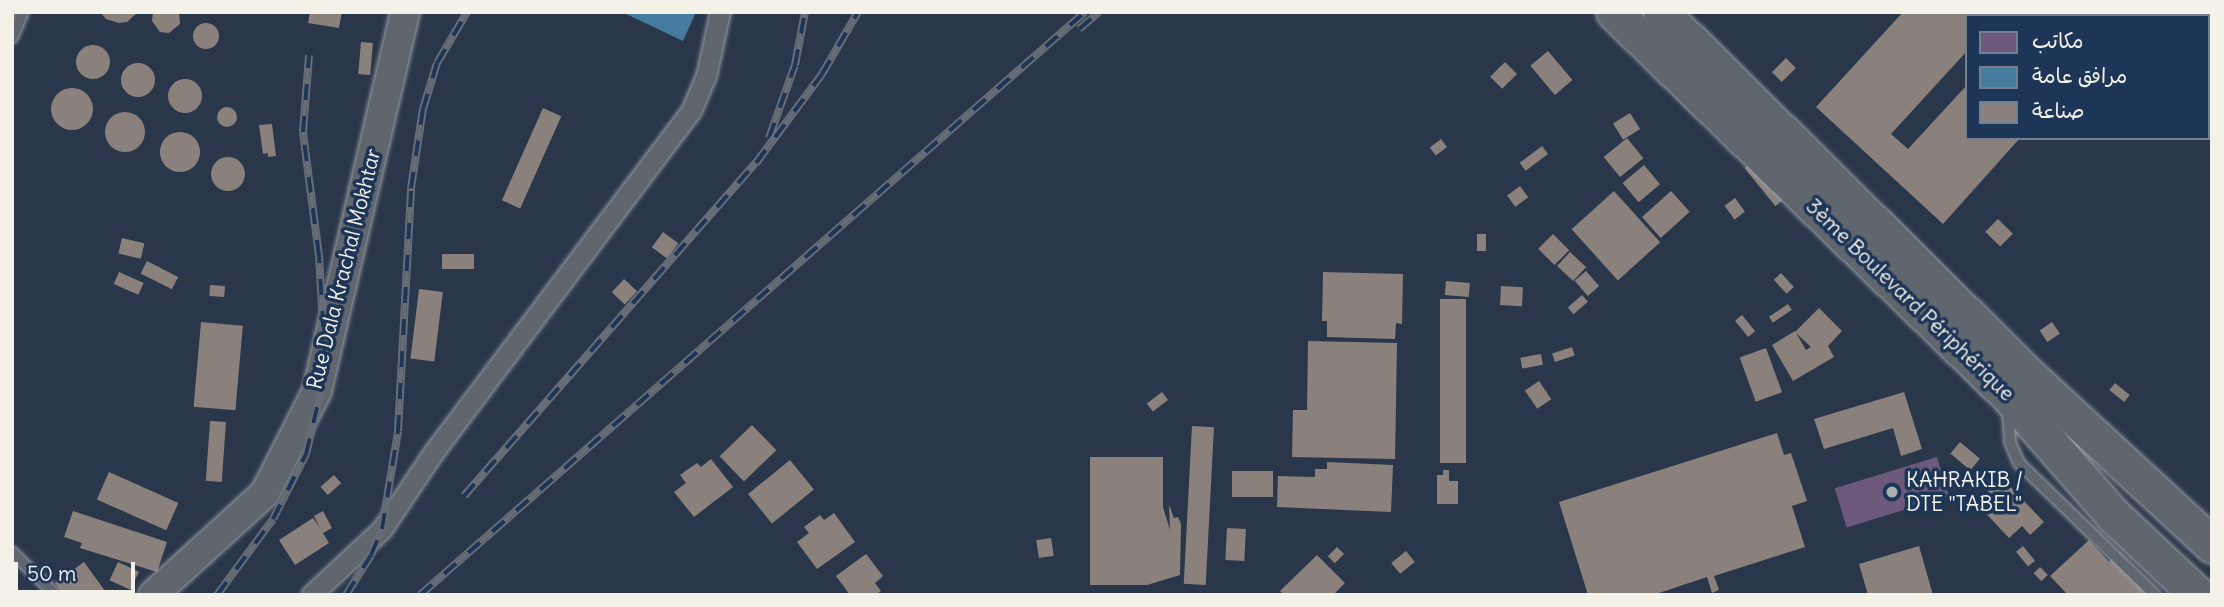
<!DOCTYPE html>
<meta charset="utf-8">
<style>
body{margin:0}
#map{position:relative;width:2224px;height:607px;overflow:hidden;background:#2a374a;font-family:Delius,"Playpen Sans Arabic",sans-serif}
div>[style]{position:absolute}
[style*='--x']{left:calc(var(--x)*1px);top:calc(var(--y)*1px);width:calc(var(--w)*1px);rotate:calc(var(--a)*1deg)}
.offices>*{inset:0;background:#6d597a;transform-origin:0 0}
.public>*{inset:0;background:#457b9d}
.industry>*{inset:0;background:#8a817c;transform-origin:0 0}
.round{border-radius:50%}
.roads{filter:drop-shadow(0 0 2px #979ca3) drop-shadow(0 0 2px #979ca3)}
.lane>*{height:10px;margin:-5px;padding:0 5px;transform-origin:5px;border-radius:5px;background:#60666e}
.street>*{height:19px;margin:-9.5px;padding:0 9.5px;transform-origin:9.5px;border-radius:9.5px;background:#60666e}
.secondary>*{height:28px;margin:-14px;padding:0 14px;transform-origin:14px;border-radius:14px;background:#60666e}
.highway>*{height:35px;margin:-17.5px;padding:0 17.5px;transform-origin:17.5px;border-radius:17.5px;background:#60666e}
.rail>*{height:8px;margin-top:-4px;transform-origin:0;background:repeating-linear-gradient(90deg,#1d3557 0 16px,#666d76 0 32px);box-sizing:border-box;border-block:2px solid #666d76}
.dots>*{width:19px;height:19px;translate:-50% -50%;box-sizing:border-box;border:4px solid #1d3557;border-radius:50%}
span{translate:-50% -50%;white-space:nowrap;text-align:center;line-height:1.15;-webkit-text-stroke:7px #1d3557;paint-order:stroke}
.street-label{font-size:21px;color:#f4f1e8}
.poi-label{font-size:21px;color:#f4f1e8}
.left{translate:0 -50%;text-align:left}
.frame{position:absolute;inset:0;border:14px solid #f4f1e8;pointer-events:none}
.legend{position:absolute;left:1965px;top:14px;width:245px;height:126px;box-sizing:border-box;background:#1d3557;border:2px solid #738091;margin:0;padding:9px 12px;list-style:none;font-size:21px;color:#f4f1e8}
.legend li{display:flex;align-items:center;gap:14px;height:35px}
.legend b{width:35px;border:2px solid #738091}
.scale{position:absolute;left:14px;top:562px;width:121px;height:32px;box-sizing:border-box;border:4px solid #f4f1e8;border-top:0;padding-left:9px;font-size:21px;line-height:24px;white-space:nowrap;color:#f4f1e8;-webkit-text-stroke:5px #1d3557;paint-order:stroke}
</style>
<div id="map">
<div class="offices">
<div style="left:1937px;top:457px;width:41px;height:107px;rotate:73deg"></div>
</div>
<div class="public">
<div style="clip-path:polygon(622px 12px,696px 12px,683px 41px)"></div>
</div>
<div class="industry">
<div style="clip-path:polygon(100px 12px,138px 12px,127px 22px,119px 23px,106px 19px)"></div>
<div style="clip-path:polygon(153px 12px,179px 12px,180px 24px,169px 33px,160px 32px,152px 21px)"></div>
<div style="clip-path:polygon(310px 12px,342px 12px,339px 28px,308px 23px)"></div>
<div style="clip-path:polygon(1903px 12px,2002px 12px,1999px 16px,1967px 16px,1967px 51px,1891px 134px,1908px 149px,1967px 85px,1967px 138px,2020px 138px,1943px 224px,1816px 107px)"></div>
<div style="clip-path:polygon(2033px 12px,2073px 12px,2077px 16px,2029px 16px)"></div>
<div class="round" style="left:193px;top:23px;width:26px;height:26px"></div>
<div style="left:361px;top:42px;width:12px;height:32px;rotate:5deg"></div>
<div class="round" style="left:76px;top:45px;width:34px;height:34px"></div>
<div style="left:1548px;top:51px;width:38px;height:23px;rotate:50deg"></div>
<div style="left:1786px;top:58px;width:14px;height:20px;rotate:45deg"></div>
<div style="left:1505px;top:62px;width:17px;height:21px;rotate:45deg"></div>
<div class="round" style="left:121px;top:63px;width:34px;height:34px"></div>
<div class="round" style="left:168px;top:79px;width:34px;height:34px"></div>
<div class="round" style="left:51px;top:88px;width:42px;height:42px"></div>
<div class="round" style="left:217px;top:107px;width:20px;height:20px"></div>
<div style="left:543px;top:108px;width:20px;height:101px;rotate:24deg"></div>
<div class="round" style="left:105px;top:112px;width:40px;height:40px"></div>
<div style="left:1630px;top:113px;width:19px;height:20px;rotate:58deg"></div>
<div style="clip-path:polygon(272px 124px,276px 156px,268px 157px,268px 153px,263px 154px,259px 125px)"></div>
<div class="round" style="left:160px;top:132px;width:40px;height:40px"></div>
<div style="left:1627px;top:138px;width:26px;height:30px;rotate:51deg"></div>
<div style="left:1441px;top:139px;width:10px;height:14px;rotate:53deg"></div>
<div style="left:1542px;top:146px;width:10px;height:28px;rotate:53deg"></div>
<div class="round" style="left:211px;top:157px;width:34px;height:34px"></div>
<div style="left:1757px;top:158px;width:49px;height:16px;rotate:51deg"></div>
<div style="left:1644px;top:165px;width:25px;height:28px;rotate:50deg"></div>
<div style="left:1520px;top:186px;width:14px;height:16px;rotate:54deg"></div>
<div style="left:1614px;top:191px;width:69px;height:57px;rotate:48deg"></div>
<div style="left:1671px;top:191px;width:28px;height:39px;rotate:48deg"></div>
<div style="left:1735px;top:198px;width:17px;height:13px;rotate:54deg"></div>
<div style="left:1998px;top:219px;width:21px;height:18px;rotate:45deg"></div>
<div style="left:663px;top:232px;width:19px;height:19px;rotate:36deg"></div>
<div style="left:1477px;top:234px;width:9px;height:17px"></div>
<div style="left:1553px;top:234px;width:23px;height:21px;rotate:45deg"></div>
<div style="left:122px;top:238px;width:23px;height:16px;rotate:13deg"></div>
<div style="left:1570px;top:252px;width:22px;height:19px;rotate:43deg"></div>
<div style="left:442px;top:254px;width:32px;height:15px"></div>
<div style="left:147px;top:261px;width:35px;height:14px;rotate:27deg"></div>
<div style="left:1586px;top:271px;width:20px;height:15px;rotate:49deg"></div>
<div style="left:119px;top:272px;width:27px;height:13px;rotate:24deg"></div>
<div style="clip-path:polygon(1323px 272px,1403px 274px,1402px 324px,1396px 323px,1395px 339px,1327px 337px,1327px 321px,1322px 321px)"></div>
<div style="left:1781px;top:273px;width:19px;height:10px;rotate:47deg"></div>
<div style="left:624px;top:279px;width:18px;height:18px;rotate:43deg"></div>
<div style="left:1446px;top:281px;width:24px;height:14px;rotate:5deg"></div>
<div style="left:210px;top:285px;width:15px;height:11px;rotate:4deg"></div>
<div style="left:1501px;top:286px;width:22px;height:19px;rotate:3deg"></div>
<div style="left:419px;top:289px;width:24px;height:70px;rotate:7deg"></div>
<div style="left:1582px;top:295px;width:9px;height:19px;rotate:49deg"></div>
<div style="left:1440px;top:299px;width:26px;height:164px"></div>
<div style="left:1788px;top:304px;width:7px;height:23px;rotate:56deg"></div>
<div style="clip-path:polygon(1819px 308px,1842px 331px,1828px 346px,1834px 357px,1793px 381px,1772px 345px,1795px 331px,1806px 350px,1811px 347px,1795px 332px)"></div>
<div style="left:1742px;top:315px;width:21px;height:9px;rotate:51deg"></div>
<div style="left:201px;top:322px;width:42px;height:85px;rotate:5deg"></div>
<div style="left:2052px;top:322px;width:14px;height:15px;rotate:56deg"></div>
<div style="clip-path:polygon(1308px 341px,1397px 343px,1395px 459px,1292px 457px,1293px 410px,1307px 410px)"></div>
<div style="left:1572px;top:347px;width:9px;height:21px;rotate:72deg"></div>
<div style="left:1766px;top:348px;width:47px;height:28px;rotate:70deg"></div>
<div style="left:1541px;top:354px;width:11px;height:21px;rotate:80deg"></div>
<div style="left:1539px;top:381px;width:22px;height:17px;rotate:56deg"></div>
<div style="left:2115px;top:383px;width:19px;height:9px;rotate:39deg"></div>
<div style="left:1162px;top:392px;width:10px;height:19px;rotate:53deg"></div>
<div style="clip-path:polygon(1904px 392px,1922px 449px,1901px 456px,1893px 428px,1824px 449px,1814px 419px)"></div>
<div style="left:210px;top:421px;width:16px;height:60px;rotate:4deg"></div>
<div style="left:752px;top:425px;width:35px;height:45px;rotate:46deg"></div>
<div style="left:1192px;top:426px;width:22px;height:158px;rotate:3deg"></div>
<div style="clip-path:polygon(1777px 433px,1784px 455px,1791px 453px,1807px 501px,1792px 506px,1805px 547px,1714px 576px,1719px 590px,1712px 593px,1707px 577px,1653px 595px,1588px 595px,1559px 502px)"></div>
<div style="left:1960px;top:442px;width:26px;height:15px;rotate:40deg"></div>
<div style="clip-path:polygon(1090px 457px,1163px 457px,1163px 507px,1170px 530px,1169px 505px,1174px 518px,1178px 517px,1181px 524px,1180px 575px,1147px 585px,1090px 585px)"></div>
<div style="clip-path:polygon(711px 459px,733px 487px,694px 517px,674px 492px,686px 483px,680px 475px,697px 463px,701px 467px)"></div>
<div style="left:790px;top:460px;width:38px;height:54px;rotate:51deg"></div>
<div style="clip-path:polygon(1327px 462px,1393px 465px,1391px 512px,1277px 507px,1278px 476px,1315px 477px,1315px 469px,1327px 469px)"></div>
<div style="clip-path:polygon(1443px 470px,1449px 470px,1449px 481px,1458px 481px,1458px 504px,1437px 504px,1437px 475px,1443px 475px)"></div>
<div style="left:1232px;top:471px;width:41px;height:26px"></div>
<div style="left:109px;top:472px;width:76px;height:30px;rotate:24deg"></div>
<div style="left:334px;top:475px;width:11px;height:18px;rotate:49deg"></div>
<div style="clip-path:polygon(2002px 478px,2044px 522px,2030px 535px,2022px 526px,2009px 538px,1976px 503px)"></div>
<div style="clip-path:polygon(73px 511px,167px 542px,157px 572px,80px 548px,82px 543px,64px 537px)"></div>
<div style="clip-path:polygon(323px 511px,332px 528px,323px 533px,329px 543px,295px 565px,279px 540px,313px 518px,320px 528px,314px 516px)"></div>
<div style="clip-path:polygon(834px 513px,855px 542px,817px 569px,797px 542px,809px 533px,804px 527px,820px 515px,824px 520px)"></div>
<div style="left:1227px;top:528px;width:19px;height:32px;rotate:3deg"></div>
<div style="left:1051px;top:538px;width:18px;height:15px;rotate:81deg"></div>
<div style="clip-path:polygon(2089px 540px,2109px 562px,2120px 552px,2128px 561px,2122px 567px,2147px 595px,2068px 595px,2050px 576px)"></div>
<div style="clip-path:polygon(1919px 546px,1933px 595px,1868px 595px,1859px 564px)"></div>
<div style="left:2023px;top:546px;width:19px;height:9px;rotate:51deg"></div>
<div style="left:1337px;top:547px;width:10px;height:13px;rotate:45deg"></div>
<div style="left:1406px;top:551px;width:14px;height:19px;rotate:51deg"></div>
<div style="clip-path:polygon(866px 554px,883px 576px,875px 583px,881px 591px,875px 595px,850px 595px,836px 576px)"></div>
<div style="clip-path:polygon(1317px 555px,1345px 583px,1333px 595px,1284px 595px,1280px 591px)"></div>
<div style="clip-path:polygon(84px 562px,108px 595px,64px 595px,55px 583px)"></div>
<div style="left:118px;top:562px;width:23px;height:20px;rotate:25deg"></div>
<div style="left:2040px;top:567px;width:11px;height:9px;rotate:45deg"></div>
</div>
<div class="roads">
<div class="lane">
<div style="--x:12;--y:38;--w:28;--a:-67"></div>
<div style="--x:2008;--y:412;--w:30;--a:86"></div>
<div style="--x:2010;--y:442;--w:23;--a:67"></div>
<div style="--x:2019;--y:463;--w:190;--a:44.1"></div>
<div style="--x:12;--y:552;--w:62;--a:44.3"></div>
</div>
<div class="street">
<div style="--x:311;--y:595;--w:97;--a:-42.9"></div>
<div style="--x:382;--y:529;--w:92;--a:-56.1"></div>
<div style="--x:433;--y:453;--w:428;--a:-53"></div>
<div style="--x:691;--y:111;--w:38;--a:-67"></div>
<div style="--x:706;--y:76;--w:66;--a:-77.7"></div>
</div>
<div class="secondary">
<div style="--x:153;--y:595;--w:151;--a:-42.3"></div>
<div style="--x:265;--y:493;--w:114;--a:-63"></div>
<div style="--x:317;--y:391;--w:389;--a:-76.9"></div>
</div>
<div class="highway">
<div style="--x:1614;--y:12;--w:548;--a:44.19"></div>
<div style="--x:2007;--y:394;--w:161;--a:48.8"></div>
<div style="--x:2113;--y:515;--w:117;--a:43.3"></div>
<div style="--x:1661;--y:12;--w:518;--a:44.69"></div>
<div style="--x:2029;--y:376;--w:249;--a:42.7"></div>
</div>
</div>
<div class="rail">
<div style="--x:1079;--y:29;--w:26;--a:-40"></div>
<div style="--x:769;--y:138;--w:77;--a:-70.4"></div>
<div style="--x:795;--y:65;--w:54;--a:-79.3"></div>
<div style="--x:464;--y:496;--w:443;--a:-48.8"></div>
<div style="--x:756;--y:163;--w:111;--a:-53.4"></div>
<div style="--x:822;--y:74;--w:72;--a:-59.9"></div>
<div style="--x:217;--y:595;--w:94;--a:-53.6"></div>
<div style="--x:273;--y:519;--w:73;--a:-63.1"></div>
<div style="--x:306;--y:454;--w:74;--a:-76.7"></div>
<div style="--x:323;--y:382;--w:23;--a:-85"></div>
<div style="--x:325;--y:359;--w:103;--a:-93.3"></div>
<div style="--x:319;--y:256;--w:125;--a:-97.4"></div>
<div style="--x:303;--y:132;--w:77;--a:-85.5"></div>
<div style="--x:346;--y:595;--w:47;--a:-58"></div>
<div style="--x:371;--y:555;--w:28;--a:-67"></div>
<div style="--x:382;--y:529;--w:99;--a:-80.7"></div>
<div style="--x:398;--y:431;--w:243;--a:-86.9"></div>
<div style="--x:411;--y:188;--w:80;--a:-81.4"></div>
<div style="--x:423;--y:109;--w:48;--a:-73.1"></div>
<div style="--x:437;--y:63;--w:59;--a:-59.5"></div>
<div style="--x:420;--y:595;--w:884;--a:-41.24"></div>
</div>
<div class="dots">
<div style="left:1892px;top:492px;background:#adb0b1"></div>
</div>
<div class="street-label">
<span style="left:344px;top:269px;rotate:-76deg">Rue Dala Krachal Mokhtar</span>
<span style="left:1910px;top:300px;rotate:44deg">3ème Boulevard Périphérique</span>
</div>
<div class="poi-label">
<span class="left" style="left:1906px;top:492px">KAHRAKIB /<br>DTE "TABEL"</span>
</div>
<div class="frame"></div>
<ul class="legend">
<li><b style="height:19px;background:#6d597a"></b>مكاتب</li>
<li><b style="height:19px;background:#457b9d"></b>مرافق عامة</li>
<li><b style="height:19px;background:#8a817c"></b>صناعة</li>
</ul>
<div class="scale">50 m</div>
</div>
